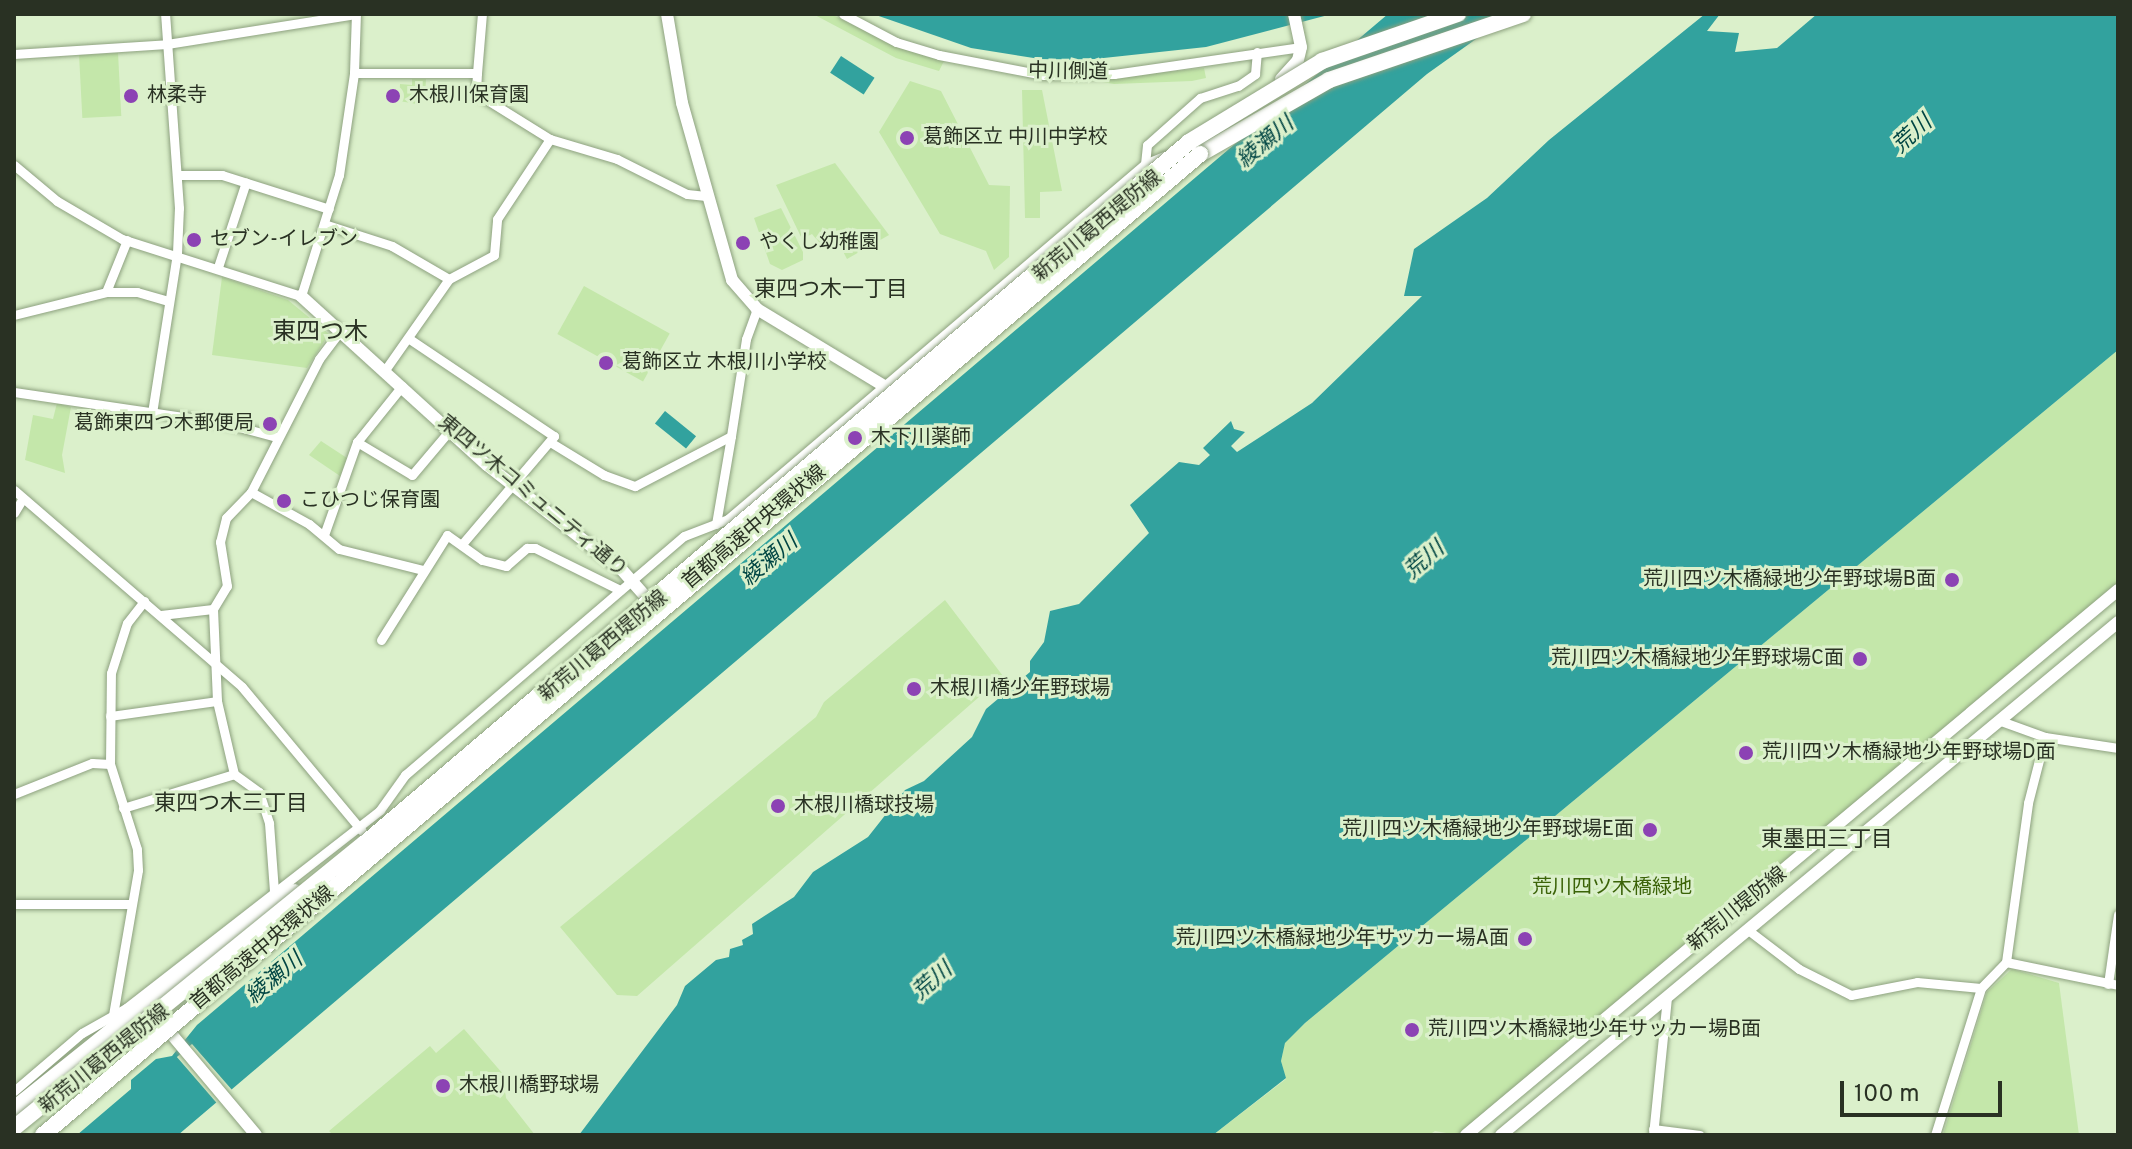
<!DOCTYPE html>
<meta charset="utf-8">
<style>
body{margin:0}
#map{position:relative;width:2132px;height:1149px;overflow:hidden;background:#dbf0cb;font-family:Overpass,"Noto Sans JP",sans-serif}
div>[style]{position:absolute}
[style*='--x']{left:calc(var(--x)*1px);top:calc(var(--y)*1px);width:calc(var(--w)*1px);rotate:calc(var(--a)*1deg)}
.green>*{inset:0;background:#c4e7aa;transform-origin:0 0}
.water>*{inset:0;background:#32a29e;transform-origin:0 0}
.pier>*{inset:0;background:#dbf0cb;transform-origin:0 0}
.roads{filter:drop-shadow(0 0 2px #8da17f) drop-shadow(0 0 2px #8da17f)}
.street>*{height:9px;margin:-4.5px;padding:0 4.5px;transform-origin:4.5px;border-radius:4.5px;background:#fff}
.secondary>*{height:12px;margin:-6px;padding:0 6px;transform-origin:6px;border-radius:6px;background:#fff}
.highway>*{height:16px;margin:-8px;padding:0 8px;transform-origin:8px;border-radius:8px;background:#fff}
.bridges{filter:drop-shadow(0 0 2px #8da17f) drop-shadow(0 0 2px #8da17f)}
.highway-bridge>*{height:16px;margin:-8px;padding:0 8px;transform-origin:8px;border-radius:8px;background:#fff}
.dots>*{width:22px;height:22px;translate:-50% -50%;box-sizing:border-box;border:4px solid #dbf0cb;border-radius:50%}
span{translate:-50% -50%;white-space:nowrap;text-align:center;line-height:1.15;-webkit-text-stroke:6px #dbf0cb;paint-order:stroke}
.street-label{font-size:20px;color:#293123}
.poi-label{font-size:20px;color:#293123}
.left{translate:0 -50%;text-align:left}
.right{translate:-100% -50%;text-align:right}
.park-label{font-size:20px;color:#3b6308}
.water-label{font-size:22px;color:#004543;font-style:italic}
.neighbourhood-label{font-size:22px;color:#293123}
.quarter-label{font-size:24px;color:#293123}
.frame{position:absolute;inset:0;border:16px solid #293123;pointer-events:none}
.scale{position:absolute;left:1840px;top:1081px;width:162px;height:36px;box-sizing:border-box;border:4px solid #293123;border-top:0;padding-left:10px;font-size:24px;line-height:28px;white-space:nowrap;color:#293123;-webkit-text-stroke:6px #dbf0cb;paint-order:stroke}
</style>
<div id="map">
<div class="green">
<div style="clip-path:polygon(813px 14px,831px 14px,887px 42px,944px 61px,939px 71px,896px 58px)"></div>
<div style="left:118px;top:53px;width:63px;height:39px;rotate:87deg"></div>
<div style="clip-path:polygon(1204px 68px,1206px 78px,1192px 81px,1114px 84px,1090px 80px)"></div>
<div style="clip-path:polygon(412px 79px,426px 79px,425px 97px,417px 104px,399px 101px,400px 84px,412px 85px)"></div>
<div style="clip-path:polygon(910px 81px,941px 91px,989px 185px,1010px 186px,1009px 257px,994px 270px,986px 251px,940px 234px,879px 132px)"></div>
<div style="clip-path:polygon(1022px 90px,1042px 90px,1062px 191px,1040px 192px,1040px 218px,1025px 218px)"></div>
<div style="clip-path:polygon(835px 163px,889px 235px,847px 259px,838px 242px,825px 250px,812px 234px,802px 239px,776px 185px)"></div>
<div style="clip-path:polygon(781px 208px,803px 252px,803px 260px,782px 270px,770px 264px,754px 218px)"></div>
<div style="clip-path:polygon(222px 277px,288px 300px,329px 334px,307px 368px,212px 355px)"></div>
<div style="left:584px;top:286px;width:98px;height:55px;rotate:29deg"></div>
<div style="clip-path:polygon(2118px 350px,2118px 584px,1458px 1135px,1435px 1131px,1429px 1135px,1213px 1135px,1286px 1079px,1281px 1061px,1285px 1042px,1305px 1023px)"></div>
<div style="clip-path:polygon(57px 403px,71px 407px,62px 455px,65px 473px,25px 460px,33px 415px,53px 419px)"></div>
<div style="clip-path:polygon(321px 441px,347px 458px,340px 476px,309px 455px)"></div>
<div style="clip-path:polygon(945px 600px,1003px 676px,637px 996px,617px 995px,560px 927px,816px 717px,824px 702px)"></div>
<div style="clip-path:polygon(2012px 969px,2059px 983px,2079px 1135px,1943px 1135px,1987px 992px)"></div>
<div style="clip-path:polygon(464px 1029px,503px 1074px,506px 1098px,535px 1135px,333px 1135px,329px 1131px,430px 1046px,436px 1053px)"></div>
</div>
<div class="water">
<div style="clip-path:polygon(873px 14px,1332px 14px,1206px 47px,1085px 60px,1040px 59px,971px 48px)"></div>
<div style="clip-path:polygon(1388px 14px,1511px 14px,1427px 74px,178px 1135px,77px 1135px,131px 1089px,131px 1080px,156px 1059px,172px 1056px,197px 1025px)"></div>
<div style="clip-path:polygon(1705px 14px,1720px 14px,1707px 31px,1739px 33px,1735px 52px,1777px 48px,1817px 14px,2118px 14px,2118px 350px,1305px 1023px,1285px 1043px,1281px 1061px,1286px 1078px,1213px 1135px,579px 1135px,677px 1005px,685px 986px,716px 960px,729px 957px,730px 949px,743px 945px,742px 940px,753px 934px,752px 924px,794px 897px,813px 872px,868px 837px,905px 790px,924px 781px,972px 737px,986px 709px,1030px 672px,1030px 661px,1044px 642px,1050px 611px,1079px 604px,1149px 533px,1130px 505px,1179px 462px,1199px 465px,1210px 455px,1203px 448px,1231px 421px,1234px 429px,1245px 432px,1231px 446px,1237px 452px,1312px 403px,1422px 296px,1404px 296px,1414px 249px,1487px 198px,1549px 140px)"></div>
<div style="left:841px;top:56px;width:40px;height:20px;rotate:33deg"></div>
<div style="left:665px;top:411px;width:40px;height:16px;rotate:39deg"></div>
</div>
<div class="pier">
<div style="left:192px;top:1044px;width:65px;height:20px;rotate:49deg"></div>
</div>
<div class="roads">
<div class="street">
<div style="--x:843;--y:14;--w:60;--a:27.8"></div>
<div style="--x:896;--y:42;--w:45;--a:16.8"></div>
<div style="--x:939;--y:55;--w:107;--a:10.8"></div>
<div style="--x:1044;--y:75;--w:70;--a:-0.8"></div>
<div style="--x:1114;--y:74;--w:189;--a:-8.2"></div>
<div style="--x:14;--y:54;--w:153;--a:-3.7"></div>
<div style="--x:167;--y:44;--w:191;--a:-9"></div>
<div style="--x:354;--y:73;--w:59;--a:-88.1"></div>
<div style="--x:477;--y:73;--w:59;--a:-85.2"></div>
<div style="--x:1145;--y:164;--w:19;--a:-84"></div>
<div style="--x:1147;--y:145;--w:71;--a:-41.6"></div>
<div style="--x:1200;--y:98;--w:40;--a:-18"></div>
<div style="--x:1238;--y:86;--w:21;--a:-35"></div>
<div style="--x:1255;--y:74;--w:22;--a:-85"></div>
<div style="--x:14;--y:165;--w:56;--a:39.9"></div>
<div style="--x:57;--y:201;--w:75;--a:30.3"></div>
<div style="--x:122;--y:239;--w:188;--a:17.7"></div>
<div style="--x:301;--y:296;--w:127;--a:-72.6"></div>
<div style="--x:339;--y:175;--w:103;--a:-81.6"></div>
<div style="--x:354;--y:73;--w:123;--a:0"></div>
<div style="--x:477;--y:73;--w:20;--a:93"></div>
<div style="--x:476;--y:93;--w:87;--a:31.9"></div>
<div style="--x:550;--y:139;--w:70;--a:16.6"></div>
<div style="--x:617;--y:159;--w:78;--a:26.6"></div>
<div style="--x:687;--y:194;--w:19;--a:6"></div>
<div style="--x:177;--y:175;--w:45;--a:0"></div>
<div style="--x:222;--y:175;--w:112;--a:17.6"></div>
<div style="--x:324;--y:224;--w:71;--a:17.9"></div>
<div style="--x:392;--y:246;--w:66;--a:30.1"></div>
<div style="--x:218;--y:267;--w:89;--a:-71.8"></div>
<div style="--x:106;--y:292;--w:56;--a:-68"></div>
<div style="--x:14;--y:315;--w:95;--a:-14"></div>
<div style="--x:106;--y:292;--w:31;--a:0"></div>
<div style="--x:137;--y:292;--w:32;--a:16"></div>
<div style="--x:408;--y:338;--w:176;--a:33.9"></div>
<div style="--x:554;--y:436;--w:142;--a:130.4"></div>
<div style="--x:385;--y:370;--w:111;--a:-54.9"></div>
<div style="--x:449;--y:279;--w:51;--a:-28.1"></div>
<div style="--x:494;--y:255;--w:36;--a:-85"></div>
<div style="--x:497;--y:219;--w:96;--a:-56.5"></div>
<div style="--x:14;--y:392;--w:212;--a:8.4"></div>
<div style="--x:224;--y:423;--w:55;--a:14.8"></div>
<div style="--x:152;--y:413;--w:162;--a:-81.1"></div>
<div style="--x:177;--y:253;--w:45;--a:-87.5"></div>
<div style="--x:179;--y:208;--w:195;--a:-94.1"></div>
<div style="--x:357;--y:442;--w:64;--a:31"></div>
<div style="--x:412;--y:475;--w:59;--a:-49.8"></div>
<div style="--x:550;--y:442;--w:63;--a:31.4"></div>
<div style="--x:604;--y:475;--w:33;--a:20"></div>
<div style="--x:635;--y:486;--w:108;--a:-27.5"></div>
<div style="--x:731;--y:436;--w:98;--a:-81.2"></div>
<div style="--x:746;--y:339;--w:32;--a:-70"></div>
<div style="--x:14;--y:490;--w:301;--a:40.8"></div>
<div style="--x:242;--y:687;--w:187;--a:50.2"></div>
<div style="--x:251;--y:492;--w:66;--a:28.9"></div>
<div style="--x:309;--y:524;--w:39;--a:40"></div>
<div style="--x:339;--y:549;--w:87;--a:14"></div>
<div style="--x:14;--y:513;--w:17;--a:-59"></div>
<div style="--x:716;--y:524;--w:89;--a:-80.3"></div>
<div style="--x:324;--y:535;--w:99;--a:-70.5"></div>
<div style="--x:357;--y:442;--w:72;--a:-51.2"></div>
<div style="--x:213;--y:609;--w:27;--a:-59"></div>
<div style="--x:227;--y:586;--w:45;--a:-99"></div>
<div style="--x:220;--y:542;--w:25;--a:-76"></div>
<div style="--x:226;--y:518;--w:36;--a:-46"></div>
<div style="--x:251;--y:492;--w:149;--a:-62.9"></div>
<div style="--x:319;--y:359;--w:36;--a:-53"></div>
<div style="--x:161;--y:615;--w:52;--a:-6.6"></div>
<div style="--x:213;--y:609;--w:92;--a:87.5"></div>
<div style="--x:217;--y:701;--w:75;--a:76.9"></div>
<div style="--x:234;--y:774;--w:31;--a:36"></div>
<div style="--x:259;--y:792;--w:33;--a:72"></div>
<div style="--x:269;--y:823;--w:68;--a:85.8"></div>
<div style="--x:381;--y:640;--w:124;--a:-57.8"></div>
<div style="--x:447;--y:535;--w:43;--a:35.5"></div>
<div style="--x:482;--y:560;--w:25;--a:14"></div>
<div style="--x:506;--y:566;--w:28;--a:-41"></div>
<div style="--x:527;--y:548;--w:8;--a:0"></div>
<div style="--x:535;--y:548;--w:95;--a:26.3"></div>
<div style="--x:110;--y:716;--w:108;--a:-8"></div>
<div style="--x:1998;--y:720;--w:50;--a:19.9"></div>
<div style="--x:2045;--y:737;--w:74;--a:8.6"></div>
<div style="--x:14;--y:794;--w:84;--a:-21.7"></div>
<div style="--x:92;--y:763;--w:18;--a:3"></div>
<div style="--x:123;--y:808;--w:116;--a:-17"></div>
<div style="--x:14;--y:904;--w:116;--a:0"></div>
<div style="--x:1748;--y:930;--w:64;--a:37.4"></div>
<div style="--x:1799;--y:969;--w:58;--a:26.6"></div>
<div style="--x:1851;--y:995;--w:67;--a:-11.1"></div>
<div style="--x:1917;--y:982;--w:64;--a:5.4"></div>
<div style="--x:2006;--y:962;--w:161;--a:-82.1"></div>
<div style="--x:2028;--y:803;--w:68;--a:-75.6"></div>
<div style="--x:2108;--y:984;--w:70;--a:-81.8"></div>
<div style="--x:113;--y:1015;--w:147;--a:-80.2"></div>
<div style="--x:138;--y:870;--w:21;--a:-93"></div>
<div style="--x:137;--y:849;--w:89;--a:-107.6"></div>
<div style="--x:110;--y:764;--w:91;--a:-89.4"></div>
<div style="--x:111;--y:673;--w:52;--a:-72.3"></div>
<div style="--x:127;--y:623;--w:28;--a:-52"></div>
<div style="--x:14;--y:1091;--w:89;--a:-40.5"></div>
<div style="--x:82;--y:1033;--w:51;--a:-29.6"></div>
<div style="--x:126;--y:1008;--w:322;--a:-37.9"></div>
<div style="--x:380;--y:810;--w:43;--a:-54.5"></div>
<div style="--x:405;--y:775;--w:367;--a:-40.6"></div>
<div style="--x:684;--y:536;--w:47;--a:-21.1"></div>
<div style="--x:728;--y:519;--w:548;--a:-40.41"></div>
<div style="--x:1145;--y:164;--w:21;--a:-23"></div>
<div style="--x:1653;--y:1129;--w:47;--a:7.3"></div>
<div style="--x:1653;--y:1135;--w:139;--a:-84.2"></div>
<div style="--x:1935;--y:1135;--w:154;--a:-72.6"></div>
<div style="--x:1981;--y:988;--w:36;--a:-46"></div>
<div style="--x:2006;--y:962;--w:114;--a:11.6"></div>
</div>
<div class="secondary">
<div style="--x:667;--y:14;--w:90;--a:80.4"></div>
<div style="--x:682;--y:103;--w:184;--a:74.2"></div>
<div style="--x:732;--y:280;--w:38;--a:49"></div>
<div style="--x:757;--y:309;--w:166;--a:31.2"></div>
<div style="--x:1281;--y:79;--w:25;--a:-48"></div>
<div style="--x:1298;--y:60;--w:13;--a:-77"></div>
<div style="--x:1301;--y:47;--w:34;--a:-102"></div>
<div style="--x:301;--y:296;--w:251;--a:42.3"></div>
<div style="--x:487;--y:465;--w:171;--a:37.9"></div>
<div style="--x:622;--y:570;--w:47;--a:48.5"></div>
<div style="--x:157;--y:1017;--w:154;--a:50"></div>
<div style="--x:1466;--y:1135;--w:850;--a:-39.89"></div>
<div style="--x:1501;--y:1135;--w:802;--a:-39.74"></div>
</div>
<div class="highway">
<div style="--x:1200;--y:154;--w:149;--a:-29.8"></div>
<div style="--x:1329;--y:80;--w:205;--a:-18.8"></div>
<div style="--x:14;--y:1109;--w:270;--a:-38.7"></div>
<div style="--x:225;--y:940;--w:84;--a:-34.8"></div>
</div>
</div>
<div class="bridges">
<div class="highway-bridge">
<div style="--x:14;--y:1128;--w:451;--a:-39.1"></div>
<div style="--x:364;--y:844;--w:1083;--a:-40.39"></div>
<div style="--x:1189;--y:142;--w:156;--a:-31.3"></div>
<div style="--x:1322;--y:61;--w:144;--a:-19.1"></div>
<div style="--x:43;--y:1135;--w:1517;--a:-40.29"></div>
</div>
</div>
<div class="dots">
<div style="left:131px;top:96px;background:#8c42b4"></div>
<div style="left:393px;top:96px;background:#8c42b4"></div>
<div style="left:907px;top:138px;background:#8c42b4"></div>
<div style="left:194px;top:240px;background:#8c42b4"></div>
<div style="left:743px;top:243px;background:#8c42b4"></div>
<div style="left:606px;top:363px;background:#8c42b4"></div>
<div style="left:270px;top:424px;background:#8c42b4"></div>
<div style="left:855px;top:438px;background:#8c42b4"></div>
<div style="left:284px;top:501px;background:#8c42b4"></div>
<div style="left:1952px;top:580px;background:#8c42b4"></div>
<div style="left:1860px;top:659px;background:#8c42b4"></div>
<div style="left:914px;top:689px;background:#8c42b4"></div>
<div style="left:1746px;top:753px;background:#8c42b4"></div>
<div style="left:778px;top:806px;background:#8c42b4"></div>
<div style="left:1650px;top:830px;background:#8c42b4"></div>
<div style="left:1525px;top:939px;background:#8c42b4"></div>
<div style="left:1412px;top:1030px;background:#8c42b4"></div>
<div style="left:443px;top:1086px;background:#8c42b4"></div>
</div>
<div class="street-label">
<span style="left:1068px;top:73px;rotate:1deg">中川側道</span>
<span style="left:1098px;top:227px;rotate:-40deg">新荒川葛西堤防線</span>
<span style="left:532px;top:497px;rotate:40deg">東四ツ木コミュニティ通り</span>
<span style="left:755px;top:528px;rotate:-40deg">首都高速中央環状線</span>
<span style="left:604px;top:647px;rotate:-40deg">新荒川葛西堤防線</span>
<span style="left:1738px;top:910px;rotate:-39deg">新荒川堤防線</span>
<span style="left:263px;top:949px;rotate:-40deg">首都高速中央環状線</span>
<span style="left:105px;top:1060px;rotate:-39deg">新荒川葛西堤防線</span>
</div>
<div class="poi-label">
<span class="left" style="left:147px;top:96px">林柔寺</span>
<span class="left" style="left:409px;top:96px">木根川保育園</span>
<span class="left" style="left:923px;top:138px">葛飾区立 中川中学校</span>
<span class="left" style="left:210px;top:240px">セブン-イレブン</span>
<span class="left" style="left:759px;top:243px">やくし幼稚園</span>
<span class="left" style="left:622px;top:363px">葛飾区立 木根川小学校</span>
<span class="right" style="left:254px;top:424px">葛飾東四つ木郵便局</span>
<span class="left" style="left:871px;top:438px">木下川薬師</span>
<span class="left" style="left:300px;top:501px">こひつじ保育園</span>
<span class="right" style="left:1936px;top:580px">荒川四ツ木橋緑地少年野球場B面</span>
<span class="right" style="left:1844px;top:659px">荒川四ツ木橋緑地少年野球場C面</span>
<span class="left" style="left:930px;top:689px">木根川橋少年野球場</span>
<span class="left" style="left:1762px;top:753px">荒川四ツ木橋緑地少年野球場D面</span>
<span class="left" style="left:794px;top:806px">木根川橋球技場</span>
<span class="right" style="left:1634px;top:830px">荒川四ツ木橋緑地少年野球場E面</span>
<span class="right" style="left:1509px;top:939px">荒川四ツ木橋緑地少年サッカー場A面</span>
<span class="left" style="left:1428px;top:1030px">荒川四ツ木橋緑地少年サッカー場B面</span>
<span class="left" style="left:459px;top:1086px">木根川橋野球場</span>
</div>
<div class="park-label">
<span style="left:1612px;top:888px">荒川四ツ木橋緑地</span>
</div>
<div class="water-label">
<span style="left:1913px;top:135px;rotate:-42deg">荒川</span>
<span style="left:1266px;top:143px;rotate:-40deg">綾瀬川</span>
<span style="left:770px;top:561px;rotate:-40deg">綾瀬川</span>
<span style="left:1425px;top:561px;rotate:-41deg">荒川</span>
<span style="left:275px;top:979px;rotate:-40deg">綾瀬川</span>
<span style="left:933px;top:982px;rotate:-41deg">荒川</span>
</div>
<div class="neighbourhood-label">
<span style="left:831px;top:291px">東四つ木一丁目</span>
<span style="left:231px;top:805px">東四つ木三丁目</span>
<span style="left:1827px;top:841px">東墨田三丁目</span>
</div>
<div class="quarter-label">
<span style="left:320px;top:334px">東四つ木</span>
</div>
<div class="frame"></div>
<div class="scale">100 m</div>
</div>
